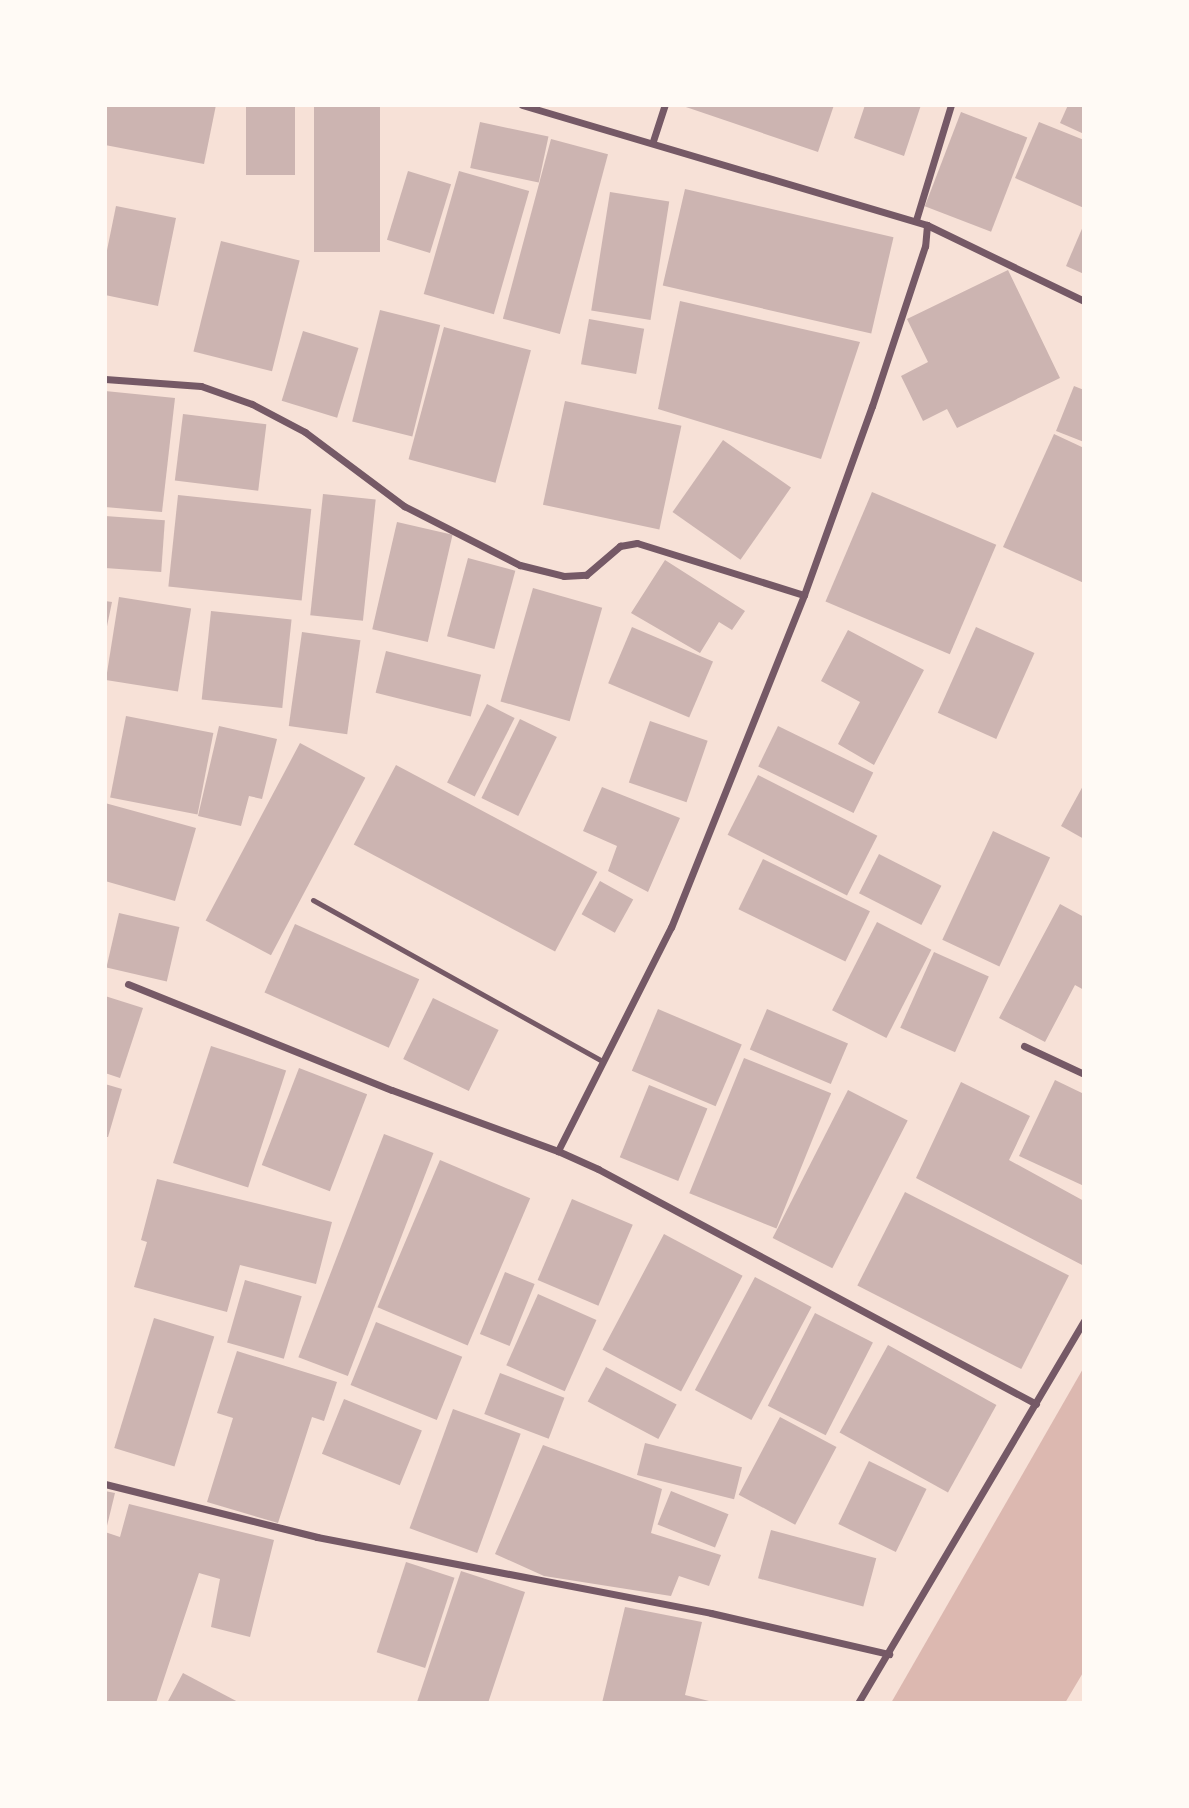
<!DOCTYPE html>
<style>
body{margin:0}
#map{position:relative;width:1189px;height:1808px;overflow:hidden;background:#f7e1d7;font-family:Signika,sans-serif}
div>[style]{position:absolute}
[style*='--x']{left:calc(var(--x)*1px);top:calc(var(--y)*1px);width:calc(var(--w)*1px);rotate:calc(var(--a)*1deg)}
.water>*{inset:0;background:#dcb8b0}
.building>*{inset:0;background:#ccb4b1;transform-origin:0 0}
.service>*{height:5px;margin:-2.5px;padding:0 2.5px;transform-origin:2.5px;border-radius:2.5px;background:#755966}
.minor>*{height:7px;margin:-3.5px;padding:0 3.5px;transform-origin:3.5px;border-radius:3.5px;background:#755966}
span{translate:-50% -50%;white-space:nowrap;text-align:center;line-height:1.15;-webkit-text-stroke:7px #fffaf5;paint-order:stroke}
.frame{position:absolute;inset:0;border:107px solid #fffaf5;pointer-events:none}
</style>
<div id="map">
<div class="water">
<div style="clip-path:polygon(1084px 1367px,1084px 1671px,1065px 1703px,891px 1703px)"></div>
</div>
<div class="building">
<div style="clip-path:polygon(105px 105px,216px 105px,204px 164px,105px 145px)"></div>
<div style="left:246px;top:105px;width:49px;height:70px"></div>
<div style="left:314px;top:105px;width:66px;height:147px"></div>
<div style="clip-path:polygon(680px 105px,834px 105px,818px 152px)"></div>
<div style="clip-path:polygon(865px 105px,921px 105px,904px 156px,854px 138px)"></div>
<div style="clip-path:polygon(1068px 105px,1084px 105px,1084px 134px,1060px 123px)"></div>
<div style="left:961px;top:112px;width:71px;height:101px;rotate:21deg"></div>
<div style="left:480px;top:122px;width:70px;height:47px;rotate:12deg"></div>
<div style="clip-path:polygon(1039px 122px,1084px 140px,1084px 208px,1015px 178px)"></div>
<div style="left:551px;top:139px;width:59px;height:186px;rotate:15deg"></div>
<div style="left:408px;top:171px;width:45px;height:72px;rotate:17deg"></div>
<div style="left:459px;top:171px;width:73px;height:128px;rotate:16deg"></div>
<div style="left:685px;top:189px;width:214px;height:99px;rotate:13deg"></div>
<div style="left:610px;top:192px;width:60px;height:120px;rotate:9deg"></div>
<div style="clip-path:polygon(116px 206px,176px 218px,158px 306px,105px 295px,105px 260px)"></div>
<div style="clip-path:polygon(1084px 224px,1084px 274px,1066px 266px)"></div>
<div style="left:221px;top:241px;width:81px;height:114px;rotate:14deg"></div>
<div style="clip-path:polygon(1008px 270px,1060px 378px,957px 428px,947px 409px,923px 421px,901px 376px,928px 362px,907px 319px)"></div>
<div style="clip-path:polygon(680px 301px,860px 342px,821px 459px,658px 409px)"></div>
<div style="left:380px;top:310px;width:62px;height:115px;rotate:14deg"></div>
<div style="left:589px;top:319px;width:56px;height:46px;rotate:10deg"></div>
<div style="left:444px;top:327px;width:90px;height:137px;rotate:15deg"></div>
<div style="left:303px;top:331px;width:58px;height:73px;rotate:17deg"></div>
<div style="clip-path:polygon(1074px 386px,1084px 390px,1084px 442px,1056px 431px)"></div>
<div style="clip-path:polygon(105px 391px,175px 398px,162px 512px,105px 507px)"></div>
<div style="left:565px;top:401px;width:119px;height:106px;rotate:12deg"></div>
<div style="left:183px;top:414px;width:84px;height:67px;rotate:7deg"></div>
<div style="clip-path:polygon(1054px 434px,1084px 448px,1084px 583px,1003px 547px)"></div>
<div style="left:723px;top:440px;width:83px;height:88px;rotate:35deg"></div>
<div style="left:872px;top:492px;width:135px;height:119px;rotate:23deg"></div>
<div style="left:323px;top:494px;width:53px;height:122px;rotate:6deg"></div>
<div style="left:178px;top:495px;width:134px;height:92px;rotate:6deg"></div>
<div style="left:105px;top:516px;width:60px;height:52px;rotate:4deg"></div>
<div style="left:397px;top:522px;width:57px;height:110px;rotate:13deg"></div>
<div style="left:468px;top:558px;width:49px;height:81px;rotate:15deg"></div>
<div style="clip-path:polygon(665px 560px,745px 611px,732px 630px,719px 622px,700px 653px,631px 613px)"></div>
<div style="left:533px;top:588px;width:72px;height:118px;rotate:16deg"></div>
<div style="left:119px;top:597px;width:73px;height:84px;rotate:9deg"></div>
<div style="clip-path:polygon(105px 601px,112px 602px,106px 631px,105px 631px)"></div>
<div style="left:211px;top:611px;width:81px;height:89px;rotate:6deg"></div>
<div style="left:632px;top:627px;width:88px;height:61px;rotate:23deg"></div>
<div style="left:976px;top:627px;width:64px;height:94px;rotate:24deg"></div>
<div style="clip-path:polygon(848px 630px,924px 670px,874px 765px,838px 744px,860px 702px,821px 681px)"></div>
<div style="left:302px;top:632px;width:59px;height:95px;rotate:8deg"></div>
<div style="left:386px;top:651px;width:98px;height:43px;rotate:14deg"></div>
<div style="left:487px;top:704px;width:31px;height:88px;rotate:27deg"></div>
<div style="left:126px;top:716px;width:89px;height:83px;rotate:11deg"></div>
<div style="left:520px;top:719px;width:41px;height:88px;rotate:26deg"></div>
<div style="left:650px;top:721px;width:61px;height:65px;rotate:19deg"></div>
<div style="clip-path:polygon(219px 726px,277px 739px,262px 799px,249px 796px,241px 826px,198px 816px)"></div>
<div style="left:778px;top:726px;width:106px;height:45px;rotate:26deg"></div>
<div style="left:300px;top:743px;width:74px;height:201px;rotate:28deg"></div>
<div style="left:396px;top:765px;width:228px;height:90px;rotate:28deg"></div>
<div style="left:758px;top:775px;width:134px;height:67px;rotate:27deg"></div>
<div style="clip-path:polygon(1084px 784px,1084px 839px,1061px 826px)"></div>
<div style="clip-path:polygon(602px 787px,680px 818px,648px 892px,608px 871px,617px 846px,583px 831px)"></div>
<div style="clip-path:polygon(105px 803px,196px 828px,175px 901px,105px 881px)"></div>
<div style="left:993px;top:831px;width:63px;height:120px;rotate:25deg"></div>
<div style="left:879px;top:854px;width:70px;height:44px;rotate:27deg"></div>
<div style="left:763px;top:859px;width:119px;height:56px;rotate:26deg"></div>
<div style="left:600px;top:881px;width:38px;height:38px;rotate:29deg"></div>
<div style="clip-path:polygon(1060px 904px,1084px 917px,1084px 990px,1075px 985px,1045px 1042px,999px 1018px)"></div>
<div style="left:119px;top:913px;width:62px;height:56px;rotate:13deg"></div>
<div style="left:877px;top:922px;width:61px;height:99px;rotate:27deg"></div>
<div style="left:295px;top:924px;width:136px;height:75px;rotate:24deg"></div>
<div style="left:934px;top:952px;width:60px;height:83px;rotate:24deg"></div>
<div style="clip-path:polygon(105px 996px,143px 1008px,120px 1078px,105px 1073px)"></div>
<div style="left:433px;top:998px;width:73px;height:68px;rotate:26deg"></div>
<div style="left:658px;top:1009px;width:91px;height:67px;rotate:23deg"></div>
<div style="left:767px;top:1009px;width:88px;height:44px;rotate:23deg"></div>
<div style="left:211px;top:1046px;width:79px;height:123px;rotate:18deg"></div>
<div style="left:744px;top:1058px;width:94px;height:146px;rotate:22deg"></div>
<div style="left:299px;top:1068px;width:73px;height:104px;rotate:21deg"></div>
<div style="clip-path:polygon(1055px 1080px,1084px 1094px,1084px 1186px,1019px 1156px)"></div>
<div style="clip-path:polygon(961px 1082px,1030px 1116px,1009px 1160px,1084px 1201px,1084px 1266px,916px 1178px)"></div>
<div style="clip-path:polygon(105px 1084px,122px 1089px,108px 1137px,105px 1137px)"></div>
<div style="left:649px;top:1085px;width:63px;height:78px;rotate:22deg"></div>
<div style="left:848px;top:1090px;width:67px;height:166px;rotate:27deg"></div>
<div style="left:384px;top:1134px;width:53px;height:239px;rotate:21deg"></div>
<div style="left:440px;top:1160px;width:98px;height:160px;rotate:23deg"></div>
<div style="clip-path:polygon(157px 1179px,332px 1222px,316px 1284px,240px 1265px,227px 1312px,134px 1287px,147px 1242px,141px 1240px)"></div>
<div style="left:905px;top:1192px;width:184px;height:105px;rotate:27deg"></div>
<div style="left:572px;top:1199px;width:66px;height:88px;rotate:23deg"></div>
<div style="left:664px;top:1234px;width:89px;height:131px;rotate:28deg"></div>
<div style="left:505px;top:1272px;width:32px;height:67px;rotate:22deg"></div>
<div style="left:755px;top:1277px;width:64px;height:128px;rotate:28deg"></div>
<div style="left:245px;top:1280px;width:59px;height:65px;rotate:16deg"></div>
<div style="left:538px;top:1294px;width:64px;height:78px;rotate:24deg"></div>
<div style="left:815px;top:1313px;width:65px;height:104px;rotate:27deg"></div>
<div style="left:154px;top:1318px;width:63px;height:136px;rotate:17deg"></div>
<div style="left:376px;top:1322px;width:93px;height:68px;rotate:22deg"></div>
<div style="left:888px;top:1345px;width:124px;height:100px;rotate:29deg"></div>
<div style="clip-path:polygon(237px 1351px,337px 1382px,324px 1421px,312px 1417px,278px 1523px,207px 1502px,233px 1418px,217px 1413px)"></div>
<div style="left:606px;top:1367px;width:80px;height:39px;rotate:28deg"></div>
<div style="left:500px;top:1373px;width:69px;height:44px;rotate:21deg"></div>
<div style="left:344px;top:1399px;width:84px;height:59px;rotate:22deg"></div>
<div style="left:453px;top:1409px;width:72px;height:127px;rotate:20deg"></div>
<div style="left:780px;top:1417px;width:64px;height:88px;rotate:28deg"></div>
<div style="left:645px;top:1443px;width:100px;height:33px;rotate:14deg"></div>
<div style="clip-path:polygon(543px 1445px,662px 1489px,651px 1533px,721px 1555px,709px 1586px,679px 1576px,671px 1596px,544px 1576px,495px 1554px)"></div>
<div style="left:869px;top:1461px;width:64px;height:70px;rotate:26deg"></div>
<div style="clip-path:polygon(105px 1491px,115px 1493px,106px 1530px,105px 1530px)"></div>
<div style="left:671px;top:1491px;width:62px;height:36px;rotate:22deg"></div>
<div style="clip-path:polygon(129px 1504px,274px 1540px,250px 1637px,211px 1627px,220px 1579px,199px 1573px,156px 1703px,105px 1703px,105px 1532px,120px 1537px)"></div>
<div style="left:771px;top:1530px;width:109px;height:50px;rotate:15deg"></div>
<div style="left:406px;top:1562px;width:51px;height:95px;rotate:18deg"></div>
<div style="clip-path:polygon(461px 1571px,525px 1592px,488px 1703px,422px 1703px,417px 1702px)"></div>
<div style="clip-path:polygon(625px 1607px,702px 1622px,685px 1695px,717px 1703px,602px 1703px)"></div>
<div style="clip-path:polygon(183px 1673px,240px 1703px,167px 1703px)"></div>
</div>
<div class="service">
<div style="--x:313;--y:900;--w:331;--a:29.1"></div>
</div>
<div class="minor">
<div style="--x:522;--y:105;--w:422;--a:16.5"></div>
<div style="--x:927;--y:225;--w:21;--a:95"></div>
<div style="--x:925;--y:246;--w:169;--a:108.3"></div>
<div style="--x:872;--y:406;--w:201;--a:109.8"></div>
<div style="--x:804;--y:595;--w:358;--a:111.8"></div>
<div style="--x:671;--y:927;--w:251;--a:116.8"></div>
<div style="--x:558;--y:1151;--w:44;--a:24.2"></div>
<div style="--x:598;--y:1169;--w:497;--a:28.2"></div>
<div style="--x:653;--y:141;--w:38;--a:-72"></div>
<div style="--x:916;--y:220;--w:120;--a:-73.1"></div>
<div style="--x:927;--y:225;--w:174;--a:25.8"></div>
<div style="--x:105;--y:379;--w:96;--a:4.2"></div>
<div style="--x:201;--y:386;--w:54;--a:19.4"></div>
<div style="--x:252;--y:404;--w:60;--a:27.8"></div>
<div style="--x:305;--y:432;--w:124;--a:36.8"></div>
<div style="--x:404;--y:506;--w:130;--a:27"></div>
<div style="--x:520;--y:565;--w:45;--a:14"></div>
<div style="--x:564;--y:576;--w:22;--a:-3"></div>
<div style="--x:586;--y:575;--w:45;--a:-40.5"></div>
<div style="--x:620;--y:546;--w:17;--a:-10"></div>
<div style="--x:637;--y:543;--w:175;--a:17.3"></div>
<div style="--x:128;--y:984;--w:284;--a:21.9"></div>
<div style="--x:392;--y:1090;--w:177;--a:20.2"></div>
<div style="--x:1024;--y:1046;--w:66;--a:25"></div>
<div style="--x:105;--y:1484;--w:219;--a:14"></div>
<div style="--x:317;--y:1537;--w:401;--a:10.9"></div>
<div style="--x:711;--y:1613;--w:183;--a:13"></div>
<div style="--x:858;--y:1703;--w:444;--a:-59.4"></div>
</div>
<div class="frame"></div>
</div>
